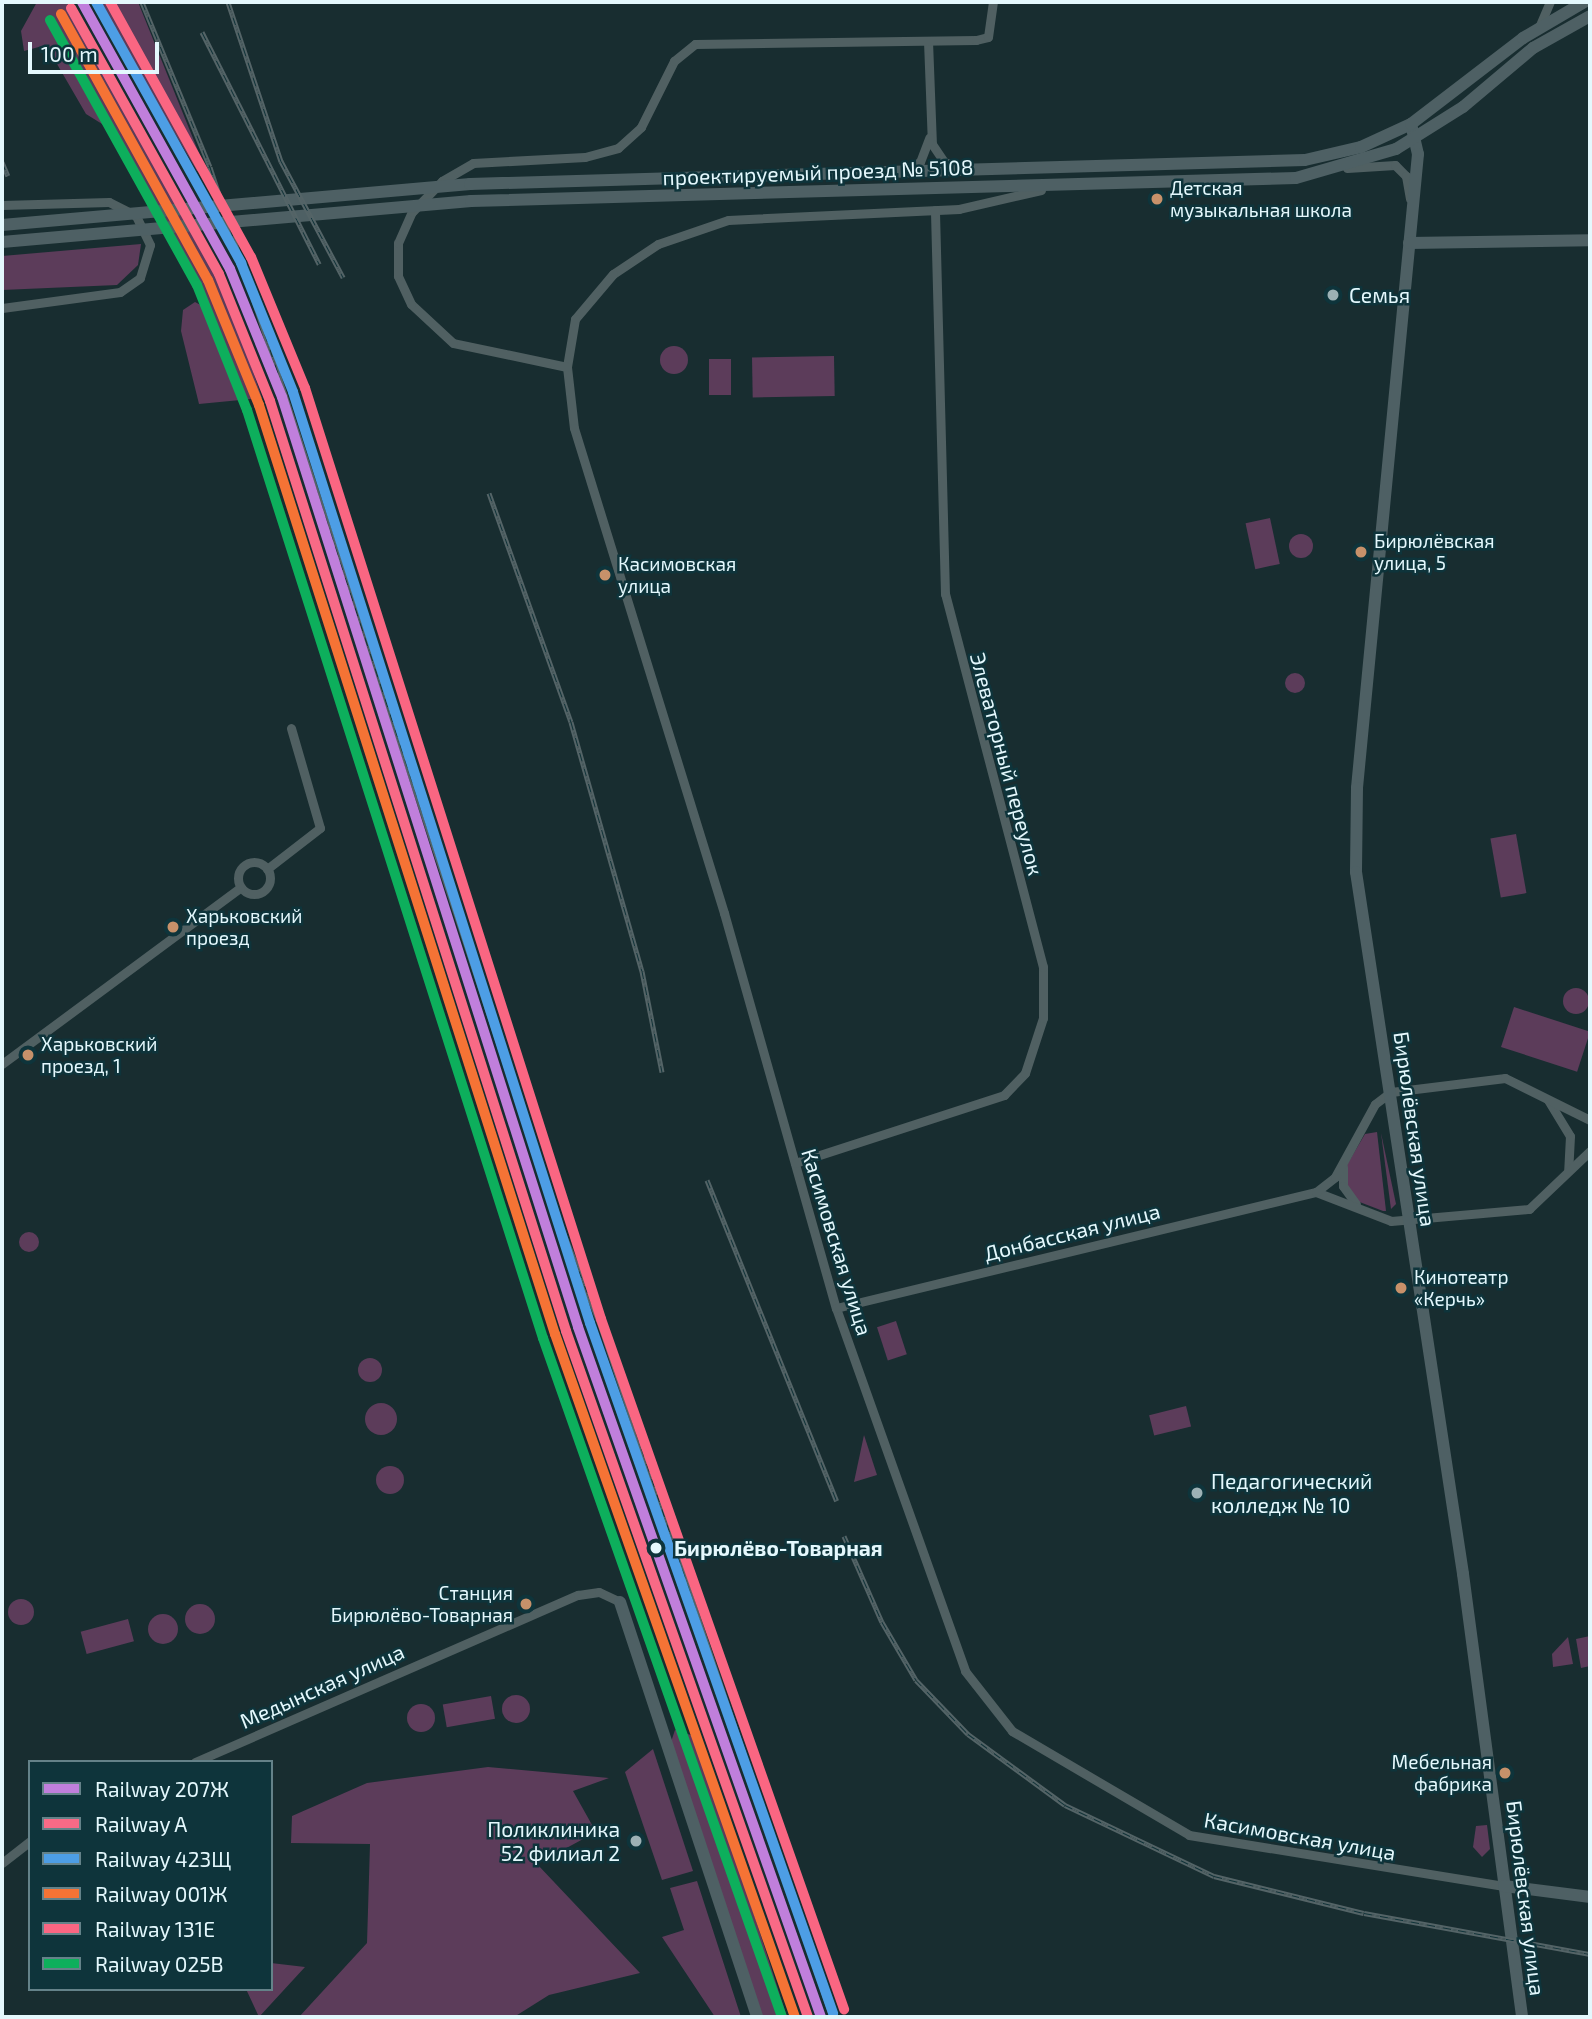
<!DOCTYPE html>
<meta charset="utf-8">
<style>
body{margin:0}
#map{position:relative;width:1592px;height:2019px;overflow:hidden;background:#182d30;font-family:"Exo 2",sans-serif}
div>[style]{position:absolute}
[style*='--x']{left:calc(var(--x)*1px);top:calc(var(--y)*1px);width:calc(var(--w)*1px);rotate:calc(var(--a)*1deg)}
.green>*{inset:0;background:#5c3c5a;transform-origin:0 0}
.round{border-radius:50%}
.street>*{height:9px;margin:-4.5px;padding:0 4.5px;transform-origin:4.5px;border-radius:4.5px;background:#506062}
.street>.ring{margin:-4.5px;padding:0;box-sizing:content-box;background:none;border:9px solid #506062;border-radius:50%}
.secondary>*{height:12px;margin:-6px;padding:0 6px;transform-origin:6px;border-radius:6px;background:#4e6064}
.rail>*{height:5px;margin-top:-2.5px;transform-origin:0;background:repeating-linear-gradient(90deg,#0e343b 0 8px,#546467 0 16px);box-sizing:border-box;border-block:2px solid #546467}
.rail-1>*{height:10px;margin:-5px;padding:0 5px;transform-origin:5px;border-radius:5px;background:#c07fdc}
.rail-2>*{height:10px;margin:-5px;padding:0 5px;transform-origin:5px;border-radius:5px;background:#f86a86}
.rail-3>*{height:10px;margin:-5px;padding:0 5px;transform-origin:5px;border-radius:5px;background:#4d9ee5}
.rail-4>*{height:10px;margin:-5px;padding:0 5px;transform-origin:5px;border-radius:5px;background:#f57335}
.rail-5>*{height:10px;margin:-5px;padding:0 5px;transform-origin:5px;border-radius:5px;background:#fa6682}
.rail-6>*{height:10px;margin:-5px;padding:0 5px;transform-origin:5px;border-radius:5px;background:#0daf5c}
.dots>*{width:19px;height:19px;translate:-50% -50%;box-sizing:border-box;border:4px solid #0e343b;border-radius:50%}
span{translate:-50% -50%;white-space:nowrap;text-align:center;line-height:1.15;-webkit-text-stroke:5px #0e343b;paint-order:stroke}
.bus-label{font-size:19px;color:#e4f8fd}
.left{translate:0 -50%;text-align:left}
.right{translate:-100% -50%;text-align:right}
.street-label{font-size:21px;color:#e4f8fd}
.poi-label{font-size:21px;color:#e4f8fd}
.stop-label{font-size:21px;color:#e4f8fd;font-weight:700}
.frame{position:absolute;inset:0;border:4px solid #e4f8fd;pointer-events:none}
.legend{position:absolute;left:28px;top:1760px;width:245px;height:231px;box-sizing:border-box;background:#0e343b;border:2px solid #648289;margin:0;padding:9px 12px;list-style:none;font-size:21px;color:#e4f8fd}
.legend li{display:flex;align-items:center;gap:14px;height:35px}
.legend b{width:35px;border:2px solid #648289}
.scale{position:absolute;left:28px;top:42px;width:131px;height:32px;box-sizing:border-box;border:4px solid #e4f8fd;border-top:0;padding-left:9px;font-size:21px;line-height:24px;white-space:nowrap;color:#e4f8fd;-webkit-text-stroke:5px #0e343b;paint-order:stroke}
</style>
<div id="map">
<div class="green">
<div style="clip-path:polygon(37px 2px,66px 2px,180px 201px,219px 273px,262px 398px,199px 404px,181px 331px,183px 310px,195px 302px,208px 309px,115px 132px,86px 114px,46px 45px,24px 51px,21px 31px)"></div>
<div style="clip-path:polygon(97px 2px,138px 2px,207px 173px,197px 171px)"></div>
<div style="clip-path:polygon(141px 244px,138px 265px,117px 285px,2px 290px,2px 256px)"></div>
<div class="round" style="left:660px;top:346px;width:28px;height:28px"></div>
<div style="left:834px;top:356px;width:40px;height:82px;rotate:89deg"></div>
<div style="left:709px;top:359px;width:22px;height:36px"></div>
<div style="left:1270px;top:518px;width:47px;height:25px;rotate:78deg"></div>
<div class="round" style="left:1289px;top:534px;width:24px;height:24px"></div>
<div class="round" style="left:1285px;top:673px;width:20px;height:20px"></div>
<div style="left:1516px;top:834px;width:60px;height:26px;rotate:80deg"></div>
<div class="round" style="left:1563px;top:988px;width:26px;height:26px"></div>
<div style="left:1514px;top:1007px;width:80px;height:42px;rotate:18deg"></div>
<div style="clip-path:polygon(1377px 1132px,1386px 1211px,1383px 1211px,1357px 1201px,1347px 1187px,1345px 1168px,1365px 1134px)"></div>
<div style="clip-path:polygon(1381px 1133px,1396px 1204px,1391px 1209px)"></div>
<div class="round" style="left:19px;top:1232px;width:20px;height:20px"></div>
<div style="left:896px;top:1321px;width:35px;height:20px;rotate:72deg"></div>
<div class="round" style="left:358px;top:1358px;width:24px;height:24px"></div>
<div class="round" style="left:365px;top:1403px;width:32px;height:32px"></div>
<div style="left:1186px;top:1406px;width:21px;height:38px;rotate:76deg"></div>
<div style="clip-path:polygon(864px 1435px,877px 1475px,854px 1482px)"></div>
<div class="round" style="left:376px;top:1466px;width:28px;height:28px"></div>
<div class="round" style="left:8px;top:1599px;width:26px;height:26px"></div>
<div class="round" style="left:185px;top:1604px;width:30px;height:30px"></div>
<div class="round" style="left:148px;top:1614px;width:30px;height:30px"></div>
<div style="left:128px;top:1619px;width:23px;height:49px;rotate:75deg"></div>
<div style="clip-path:polygon(1590px 1636px,1590px 1666px,1581px 1668px,1576px 1639px)"></div>
<div style="clip-path:polygon(1568px 1637px,1573px 1664px,1553px 1667px,1552px 1654px)"></div>
<div class="round" style="left:502px;top:1695px;width:28px;height:28px"></div>
<div style="left:491px;top:1696px;width:23px;height:49px;rotate:80deg"></div>
<div class="round" style="left:407px;top:1704px;width:28px;height:28px"></div>
<div style="clip-path:polygon(675px 1730px,697px 1737px,787px 2017px,762px 2017px,671px 1742px)"></div>
<div style="clip-path:polygon(653px 1749px,693px 1871px,662px 1880px,625px 1772px)"></div>
<div style="clip-path:polygon(488px 1767px,609px 1778px,573px 1791px,596px 1832px,537px 1864px,640px 1973px,549px 1995px,514px 2017px,299px 2017px,367px 1943px,370px 1844px,291px 1843px,292px 1816px,367px 1783px)"></div>
<div style="clip-path:polygon(1487px 1825px,1490px 1849px,1482px 1857px,1473px 1847px,1476px 1826px)"></div>
<div style="clip-path:polygon(697px 1881px,741px 2017px,715px 2017px,662px 1937px,684px 1930px,670px 1888px)"></div>
<div style="clip-path:polygon(271px 1963px,305px 1967px,259px 2017px,246px 1989px,271px 1989px)"></div>
</div>
<div class="street">
<div style="--x:1540;--y:25;--w:25;--a:-67"></div>
<div style="--x:928;--y:41;--w:103;--a:87.8"></div>
<div style="--x:932;--y:144;--w:22;--a:56"></div>
<div style="--x:944;--y:162;--w:18;--a:16"></div>
<div style="--x:1347;--y:168;--w:48;--a:-3.6"></div>
<div style="--x:1395;--y:165;--w:16;--a:45"></div>
<div style="--x:1406;--y:176;--w:23;--a:80"></div>
<div style="--x:906;--y:170;--w:16;--a:-30"></div>
<div style="--x:920;--y:162;--w:26;--a:-69"></div>
<div style="--x:1041;--y:190;--w:84;--a:167"></div>
<div style="--x:959;--y:209;--w:231;--a:177.3"></div>
<div style="--x:728;--y:220;--w:74;--a:161.1"></div>
<div style="--x:658;--y:244;--w:54;--a:146.3"></div>
<div style="--x:613;--y:274;--w:59;--a:130.2"></div>
<div style="--x:575;--y:319;--w:49;--a:99.5"></div>
<div style="--x:567;--y:367;--w:61;--a:83.5"></div>
<div style="--x:574;--y:428;--w:508;--a:72.81"></div>
<div style="--x:724;--y:913;--w:411;--a:74.2"></div>
<div style="--x:836;--y:1308;--w:385;--a:70.4"></div>
<div style="--x:965;--y:1671;--w:76;--a:51.9"></div>
<div style="--x:1012;--y:1731;--w:205;--a:30.4"></div>
<div style="--x:1189;--y:1835;--w:319;--a:9.2"></div>
<div style="--x:2;--y:205;--w:107;--a:-1.6"></div>
<div style="--x:109;--y:202;--w:30;--a:27"></div>
<div style="--x:136;--y:216;--w:32;--a:64"></div>
<div style="--x:150;--y:245;--w:34;--a:107"></div>
<div style="--x:140;--y:278;--w:24;--a:145"></div>
<div style="--x:120;--y:292;--w:119;--a:172.3"></div>
<div style="--x:567;--y:367;--w:116;--a:-168.1"></div>
<div style="--x:453;--y:343;--w:57;--a:-137.1"></div>
<div style="--x:411;--y:304;--w:31;--a:-115"></div>
<div style="--x:398;--y:276;--w:33;--a:-90"></div>
<div style="--x:398;--y:243;--w:34;--a:-66"></div>
<div style="--x:412;--y:212;--w:43;--a:-45.9"></div>
<div style="--x:442;--y:181;--w:36;--a:-30"></div>
<div style="--x:473;--y:163;--w:112;--a:-3.1"></div>
<div style="--x:585;--y:157;--w:34;--a:-15"></div>
<div style="--x:618;--y:148;--w:31;--a:-42"></div>
<div style="--x:641;--y:127;--w:74;--a:-63.4"></div>
<div style="--x:674;--y:61;--w:27;--a:-39"></div>
<div style="--x:695;--y:44;--w:281;--a:-0.8"></div>
<div style="--x:976;--y:40;--w:12;--a:-14"></div>
<div style="--x:988;--y:37;--w:35;--a:-82"></div>
<div class="ring" style="left:238px;top:862px;width:23px;height:23px"></div>
<div style="--x:267;--y:869;--w:67;--a:-37.7"></div>
<div style="--x:320;--y:828;--w:104;--a:-106.2"></div>
<div style="--x:2;--y:1064;--w:296;--a:-36.5"></div>
<div style="--x:1548;--y:1100;--w:42;--a:58.6"></div>
<div style="--x:1570;--y:1136;--w:34;--a:93"></div>
<div style="--x:795;--y:1163;--w:220;--a:-18"></div>
<div style="--x:1004;--y:1095;--w:30;--a:-46"></div>
<div style="--x:1025;--y:1073;--w:58;--a:-71.9"></div>
<div style="--x:1043;--y:1018;--w:51;--a:-90"></div>
<div style="--x:1043;--y:967;--w:386;--a:-104.7"></div>
<div style="--x:945;--y:594;--w:384;--a:-91.5"></div>
<div style="--x:1343;--y:1167;--w:19;--a:90"></div>
<div style="--x:1343;--y:1186;--w:22;--a:54"></div>
<div style="--x:1316;--y:1192;--w:80;--a:21.1"></div>
<div style="--x:1391;--y:1221;--w:139;--a:-5"></div>
<div style="--x:1529;--y:1209;--w:84;--a:-43.6"></div>
<div style="--x:836;--y:1308;--w:494;--a:-13.6"></div>
<div style="--x:1316;--y:1192;--w:24;--a:-38"></div>
<div style="--x:1335;--y:1177;--w:83;--a:-61.3"></div>
<div style="--x:1375;--y:1104;--w:20;--a:-37"></div>
<div style="--x:1391;--y:1092;--w:115;--a:-7"></div>
<div style="--x:1505;--y:1078;--w:95;--a:26.3"></div>
<div style="--x:195;--y:1762;--w:418;--a:-23.6"></div>
<div style="--x:578;--y:1595;--w:21;--a:-8"></div>
<div style="--x:599;--y:1592;--w:23;--a:25"></div>
<div style="--x:2;--y:1863;--w:36;--a:-38"></div>
</div>
<div class="secondary">
<div style="--x:1411;--y:124;--w:31;--a:77"></div>
<div style="--x:1418;--y:154;--w:637;--a:95.5"></div>
<div style="--x:1357;--y:788;--w:84;--a:90.7"></div>
<div style="--x:1356;--y:872;--w:710;--a:81.33"></div>
<div style="--x:1463;--y:1574;--w:447;--a:82.4"></div>
<div style="--x:2;--y:225;--w:470;--a:-5"></div>
<div style="--x:470;--y:184;--w:835;--a:-1.65"></div>
<div style="--x:1305;--y:160;--w:57;--a:-13.1"></div>
<div style="--x:1361;--y:147;--w:55;--a:-24.7"></div>
<div style="--x:1411;--y:124;--w:141;--a:-37.5"></div>
<div style="--x:1523;--y:38;--w:71;--a:-30.5"></div>
<div style="--x:2;--y:242;--w:471;--a:-5"></div>
<div style="--x:471;--y:201;--w:825;--a:-1.6"></div>
<div style="--x:1296;--y:178;--w:104;--a:-16.2"></div>
<div style="--x:1396;--y:149;--w:79;--a:-32.1"></div>
<div style="--x:1463;--y:107;--w:92;--a:-40.1"></div>
<div style="--x:1533;--y:48;--w:65;--a:-29.3"></div>
<div style="--x:1409;--y:243;--w:181;--a:-0.9"></div>
<div style="--x:620;--y:1602;--w:437;--a:71.7"></div>
<div style="--x:1504;--y:1886;--w:87;--a:7.3"></div>
</div>
<div class="rail">
<div style="--x:142;--y:2;--w:178;--a:67.6"></div>
<div style="--x:210;--y:167;--w:1083;--a:71.77"></div>
<div style="--x:549;--y:1196;--w:141;--a:68.3"></div>
<div style="--x:601;--y:1327;--w:728;--a:71.49"></div>
<div style="--x:228;--y:2;--w:168;--a:71.6"></div>
<div style="--x:281;--y:161;--w:132;--a:61.9"></div>
<div style="--x:202;--y:32;--w:260;--a:63.2"></div>
<div style="--x:2;--y:162;--w:15;--a:67"></div>
<div style="--x:489;--y:493;--w:243;--a:70.3"></div>
<div style="--x:571;--y:722;--w:259;--a:74.1"></div>
<div style="--x:642;--y:971;--w:103;--a:78.8"></div>
<div style="--x:707;--y:1180;--w:346;--a:68"></div>
<div style="--x:844;--y:1536;--w:94;--a:66.2"></div>
<div style="--x:882;--y:1622;--w:67;--a:59.6"></div>
<div style="--x:916;--y:1680;--w:75;--a:46.1"></div>
<div style="--x:968;--y:1734;--w:120;--a:36.2"></div>
<div style="--x:1065;--y:1805;--w:165;--a:25.5"></div>
<div style="--x:1214;--y:1876;--w:154;--a:13.9"></div>
<div style="--x:1364;--y:1913;--w:230;--a:10.3"></div>
</div>
<div class="rail-1">
<div style="--x:82;--y:2;--w:305;--a:61"></div>
<div style="--x:230;--y:269;--w:138;--a:67.9"></div>
<div style="--x:282;--y:397;--w:976;--a:72.34"></div>
<div style="--x:578;--y:1327;--w:732;--a:70.6"></div>
</div>
<div class="rail-2">
<div style="--x:71;--y:8;--w:304;--a:60.9"></div>
<div style="--x:219;--y:274;--w:137;--a:68.1"></div>
<div style="--x:270;--y:401;--w:976;--a:72.34"></div>
<div style="--x:566;--y:1331;--w:727;--a:70.57"></div>
</div>
<div class="rail-3">
<div style="--x:96;--y:2;--w:299;--a:60.9"></div>
<div style="--x:241;--y:263;--w:139;--a:68"></div>
<div style="--x:293;--y:392;--w:977;--a:72.31"></div>
<div style="--x:590;--y:1323;--w:732;--a:70.6"></div>
</div>
<div class="rail-4">
<div style="--x:61;--y:14;--w:304;--a:61.1"></div>
<div style="--x:208;--y:280;--w:135;--a:67.8"></div>
<div style="--x:259;--y:405;--w:975;--a:72.33"></div>
<div style="--x:555;--y:1334;--w:724;--a:70.64"></div>
</div>
<div class="rail-5">
<div style="--x:110;--y:2;--w:291;--a:61.1"></div>
<div style="--x:251;--y:257;--w:142;--a:67.6"></div>
<div style="--x:305;--y:388;--w:977;--a:72.36"></div>
<div style="--x:601;--y:1319;--w:732;--a:70.6"></div>
</div>
<div class="rail-6">
<div style="--x:50;--y:20;--w:303;--a:61"></div>
<div style="--x:197;--y:285;--w:135;--a:68.2"></div>
<div style="--x:247;--y:410;--w:974;--a:72.31"></div>
<div style="--x:543;--y:1338;--w:720;--a:70.61"></div>
</div>
<div class="dots">
<div style="left:1157px;top:199px;background:#c7916a"></div>
<div style="left:1333px;top:295px;background:#9db1b5"></div>
<div style="left:1361px;top:552px;background:#c7916a"></div>
<div style="left:605px;top:575px;background:#c7916a"></div>
<div style="left:173px;top:927px;background:#c7916a"></div>
<div style="left:28px;top:1055px;background:#c7916a"></div>
<div style="left:1401px;top:1288px;background:#c7916a"></div>
<div style="left:1197px;top:1493px;background:#9db1b5"></div>
<div style="left:656px;top:1548px;background:#e4f8fd"></div>
<div style="left:526px;top:1604px;background:#c7916a"></div>
<div style="left:1505px;top:1773px;background:#c7916a"></div>
<div style="left:636px;top:1841px;background:#9db1b5"></div>
</div>
<div class="bus-label">
<span class="left" style="left:1170px;top:199px">Детская<br>музыкальная школа</span>
<span class="left" style="left:1374px;top:552px">Бирюлёвская<br>улица, 5</span>
<span class="left" style="left:618px;top:575px">Касимовская<br>улица</span>
<span class="left" style="left:186px;top:927px">Харьковский<br>проезд</span>
<span class="left" style="left:41px;top:1055px">Харьковский<br>проезд, 1</span>
<span class="left" style="left:1414px;top:1288px">Кинотеатр<br>«Керчь»</span>
<span class="right" style="left:513px;top:1604px">Станция<br>Бирюлёво-Товарная</span>
<span class="right" style="left:1492px;top:1773px">Мебельная<br>фабрика</span>
</div>
<div class="street-label">
<span style="left:818px;top:172px;rotate:-2deg">проектируемый проезд № 5108</span>
<span style="left:1007px;top:764px;rotate:75deg">Элеваторный переулок</span>
<span style="left:1415px;top:1129px;rotate:82deg">Бирюлёвская улица</span>
<span style="left:1072px;top:1232px;rotate:-14deg">Донбасская улица</span>
<span style="left:837px;top:1242px;rotate:73deg">Касимовская улица</span>
<span style="left:322px;top:1686px;rotate:-24deg">Медынская улица</span>
<span style="left:1300px;top:1836px;rotate:10deg">Касимовская улица</span>
<span style="left:1526px;top:1898px;rotate:83deg">Бирюлёвская улица</span>
</div>
<div class="poi-label">
<span class="left" style="left:1349px;top:295px">Семья</span>
<span class="left" style="left:1211px;top:1493px">Педагогический<br>колледж № 10</span>
<span class="right" style="left:620px;top:1841px">Поликлиника<br>52 филиал 2</span>
</div>
<div class="stop-label">
<span class="left" style="left:674px;top:1548px">Бирюлёво-Товарная</span>
</div>
<div class="frame"></div>
<ul class="legend">
<li><b style="height:9px;background:#c07fdc"></b>Railway 207Ж</li>
<li><b style="height:9px;background:#f86a86"></b>Railway A</li>
<li><b style="height:9px;background:#4d9ee5"></b>Railway 423Щ</li>
<li><b style="height:9px;background:#f57335"></b>Railway 001Ж</li>
<li><b style="height:9px;background:#fa6682"></b>Railway 131Е</li>
<li><b style="height:9px;background:#0daf5c"></b>Railway 025В</li>
</ul>
<div class="scale">100 m</div>
</div>
